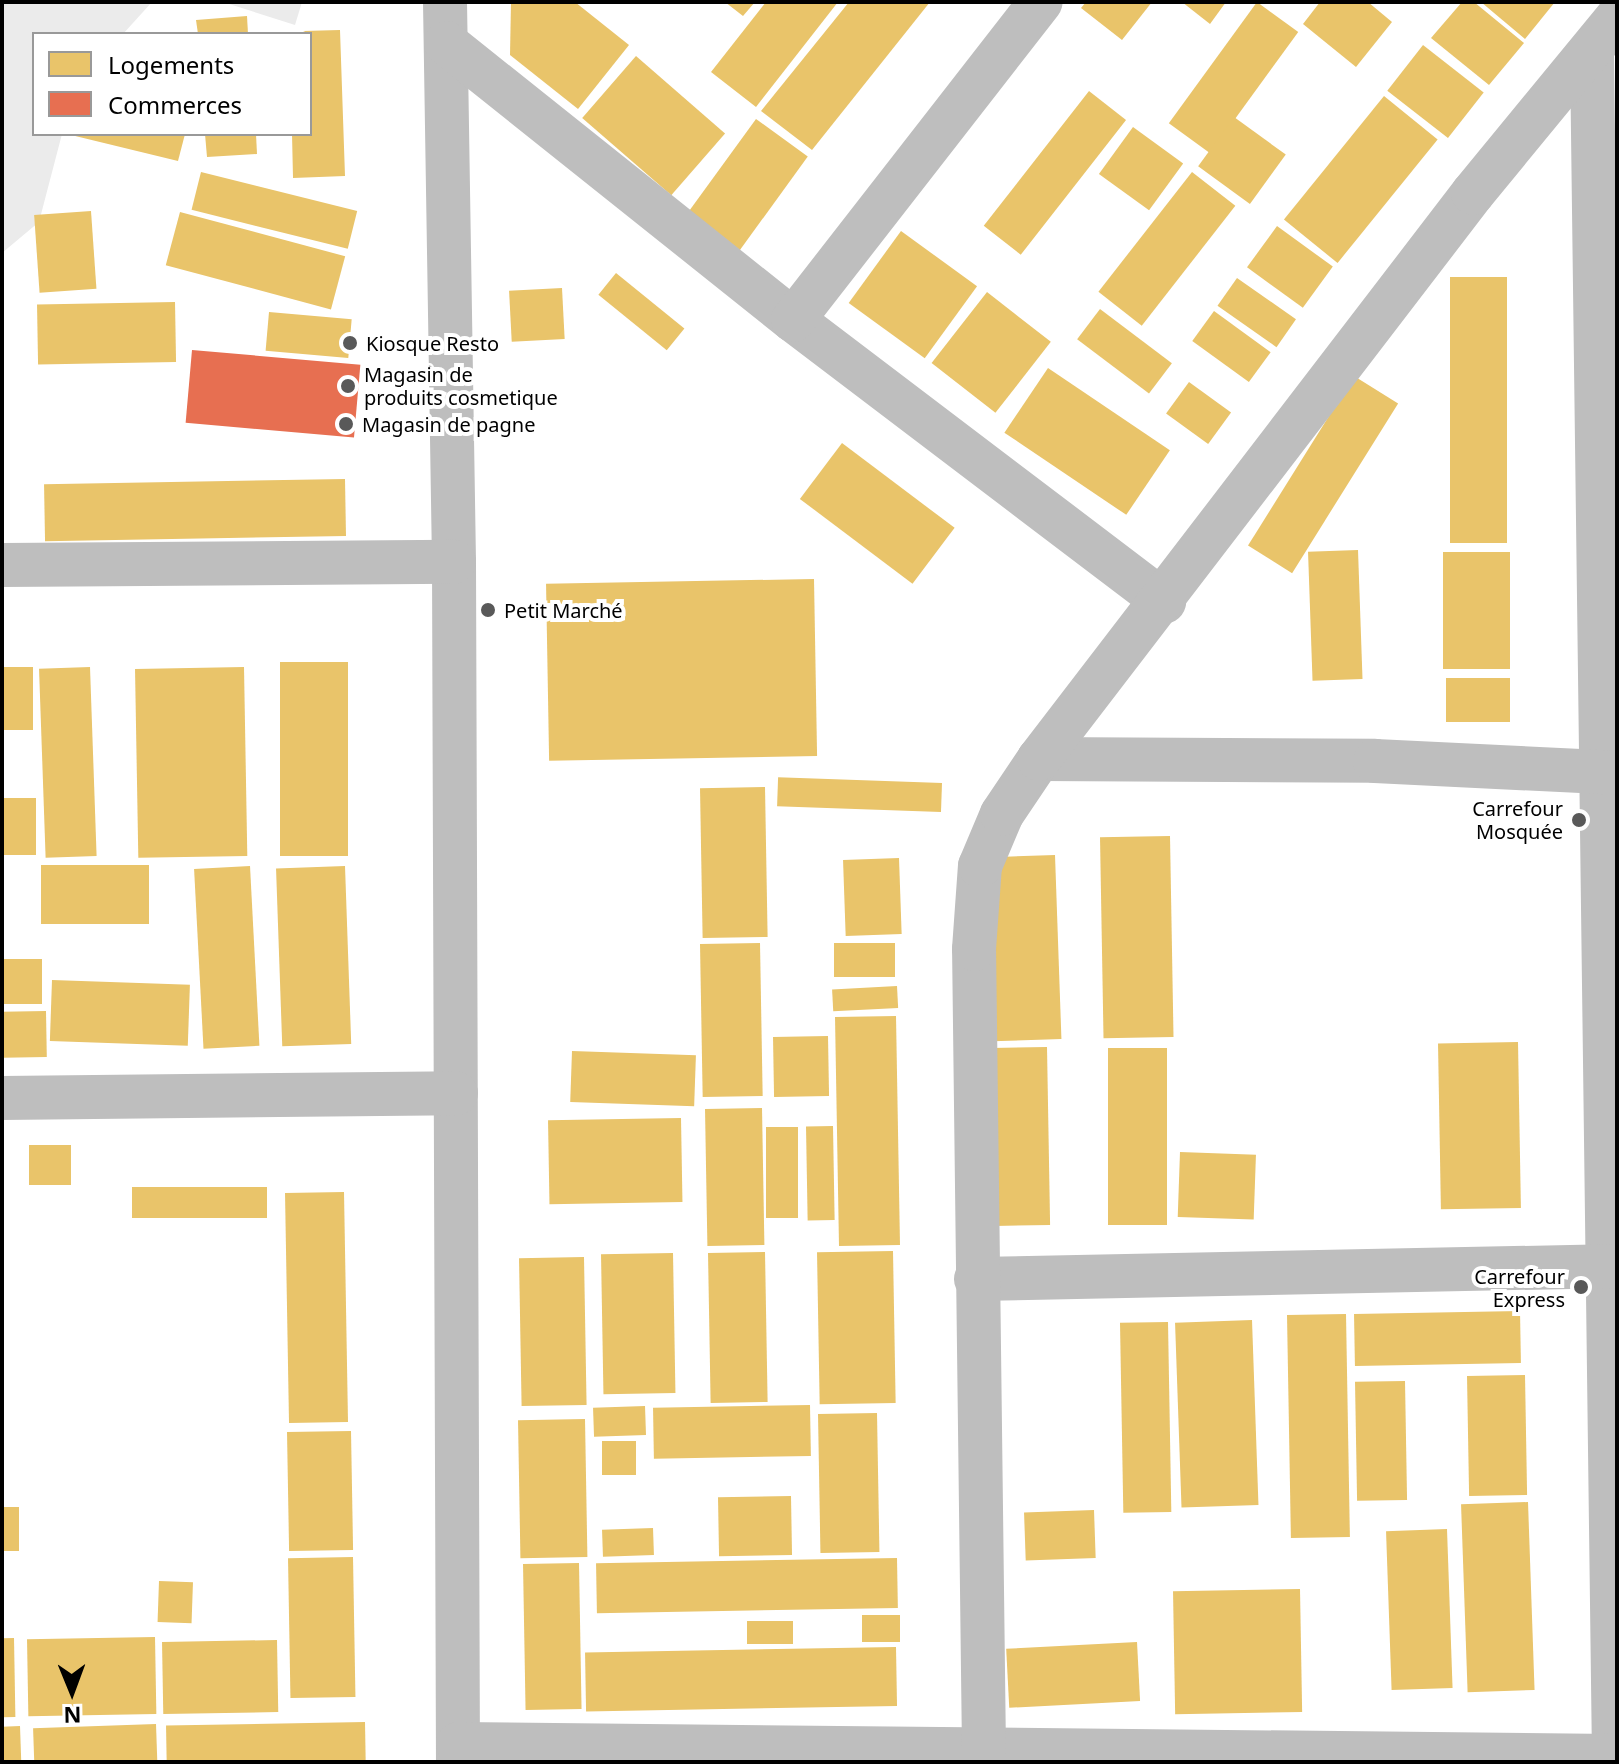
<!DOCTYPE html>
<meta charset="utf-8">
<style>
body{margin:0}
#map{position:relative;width:1619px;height:1764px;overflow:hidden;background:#fff;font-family:"Noto Sans",sans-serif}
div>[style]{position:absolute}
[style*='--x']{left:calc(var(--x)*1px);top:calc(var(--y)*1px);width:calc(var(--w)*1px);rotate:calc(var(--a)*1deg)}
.green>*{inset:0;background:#ebebeb}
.homes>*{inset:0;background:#e9c46a;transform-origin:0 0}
.shops>*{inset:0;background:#e76f51;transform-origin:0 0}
.minor>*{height:44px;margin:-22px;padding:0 22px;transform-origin:22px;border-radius:22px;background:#bebebe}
.dots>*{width:22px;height:22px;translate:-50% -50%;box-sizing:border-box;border:4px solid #fff;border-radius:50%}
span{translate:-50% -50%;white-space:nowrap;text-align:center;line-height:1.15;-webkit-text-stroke:8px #fff;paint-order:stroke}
.poi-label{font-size:20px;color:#000}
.left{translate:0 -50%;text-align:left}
.right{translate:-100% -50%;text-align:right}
.frame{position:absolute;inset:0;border:4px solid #000;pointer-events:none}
.legend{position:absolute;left:32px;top:32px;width:280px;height:104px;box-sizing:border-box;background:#fff;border:2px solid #999;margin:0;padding:10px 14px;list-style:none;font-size:24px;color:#000}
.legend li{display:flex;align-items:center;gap:16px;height:40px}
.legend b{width:40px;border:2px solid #999}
.north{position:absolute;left:32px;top:1652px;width:80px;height:80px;-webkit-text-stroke:6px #fff;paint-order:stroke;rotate:179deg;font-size:22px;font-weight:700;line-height:32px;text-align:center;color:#000}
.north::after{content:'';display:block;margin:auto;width:28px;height:36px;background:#000;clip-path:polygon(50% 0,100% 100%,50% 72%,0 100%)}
</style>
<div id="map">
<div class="green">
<div style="clip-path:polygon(2px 2px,152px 2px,123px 34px,34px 34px,34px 134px,62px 134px,39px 222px,2px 253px)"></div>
<div style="clip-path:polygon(223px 2px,302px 2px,295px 25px)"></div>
</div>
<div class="homes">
<div style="clip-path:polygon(511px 2px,575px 2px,629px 45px,578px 109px,510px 55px)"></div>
<div style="clip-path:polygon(725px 2px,755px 2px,743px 16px)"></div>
<div style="clip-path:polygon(766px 2px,838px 2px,756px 107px,711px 72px)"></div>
<div style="clip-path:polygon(849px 2px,930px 2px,812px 150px,761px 111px)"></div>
<div style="clip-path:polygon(1086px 2px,1152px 2px,1122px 40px,1081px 8px)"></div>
<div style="clip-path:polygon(1182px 2px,1226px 2px,1210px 24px)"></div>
<div style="left:1257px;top:2px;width:51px;height:150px;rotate:36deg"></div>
<div style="clip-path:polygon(1320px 2px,1368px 2px,1392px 22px,1356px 67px,1303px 24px)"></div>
<div style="clip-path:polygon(1462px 2px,1474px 2px,1524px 43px,1489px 85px,1431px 38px)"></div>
<div style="clip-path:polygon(1481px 2px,1555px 2px,1525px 39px)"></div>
<div style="clip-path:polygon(247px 16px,248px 34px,198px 34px,196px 20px)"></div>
<div style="clip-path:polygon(340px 30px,345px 176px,293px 178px,292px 134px,310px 134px,310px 34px,303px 31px)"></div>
<div style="left:1423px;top:45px;width:77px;height:58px;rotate:38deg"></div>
<div style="left:636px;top:56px;width:118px;height:82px;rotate:41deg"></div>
<div style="left:1089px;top:91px;width:47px;height:171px;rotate:38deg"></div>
<div style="left:1384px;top:96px;width:69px;height:159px;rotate:39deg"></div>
<div style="left:1234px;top:117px;width:64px;height:61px;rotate:36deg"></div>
<div style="left:756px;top:119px;width:64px;height:120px;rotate:36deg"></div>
<div style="left:1133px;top:127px;width:62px;height:58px;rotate:36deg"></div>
<div style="clip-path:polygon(67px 134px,185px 134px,178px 161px)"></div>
<div style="clip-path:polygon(205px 134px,256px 134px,257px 154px,207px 157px)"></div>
<div style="left:201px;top:172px;width:161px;height:39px;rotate:14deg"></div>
<div style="left:1192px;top:172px;width:55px;height:152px;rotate:38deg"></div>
<div style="left:91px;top:211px;width:78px;height:57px;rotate:86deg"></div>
<div style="left:180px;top:212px;width:171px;height:55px;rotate:15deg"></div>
<div style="left:1277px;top:226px;width:69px;height:51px;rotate:36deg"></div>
<div style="left:901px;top:231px;width:94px;height:89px;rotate:36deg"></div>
<div style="left:616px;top:273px;width:88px;height:28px;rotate:39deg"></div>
<div style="left:1450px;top:277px;width:57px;height:266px"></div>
<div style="left:1237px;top:278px;width:72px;height:34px;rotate:35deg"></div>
<div style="left:562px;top:288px;width:51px;height:53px;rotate:87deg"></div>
<div style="left:987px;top:292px;width:81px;height:90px;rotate:38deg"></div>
<div style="left:175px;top:302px;width:60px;height:138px;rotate:89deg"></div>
<div style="left:1100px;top:309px;width:90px;height:38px;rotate:37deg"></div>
<div style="left:1214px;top:311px;width:70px;height:37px;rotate:36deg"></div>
<div style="left:269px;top:312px;width:83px;height:39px;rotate:5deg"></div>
<div style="left:1048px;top:368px;width:147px;height:78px;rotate:34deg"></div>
<div style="left:1354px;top:376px;width:52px;height:200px;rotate:32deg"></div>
<div style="left:1189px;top:382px;width:52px;height:39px;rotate:36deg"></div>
<div style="left:842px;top:443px;width:141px;height:70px;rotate:37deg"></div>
<div style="left:345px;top:479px;width:57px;height:301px;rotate:89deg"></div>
<div style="left:1358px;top:550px;width:129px;height:50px;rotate:88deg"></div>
<div style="left:1510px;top:552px;width:117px;height:67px;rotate:90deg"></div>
<div style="left:814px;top:579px;width:177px;height:268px;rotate:89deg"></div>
<div style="left:280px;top:662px;width:68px;height:194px"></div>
<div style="left:2px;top:667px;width:31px;height:63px"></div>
<div style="left:90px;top:667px;width:189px;height:51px;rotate:88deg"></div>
<div style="left:244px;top:667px;width:189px;height:109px;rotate:89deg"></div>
<div style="left:1446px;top:678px;width:64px;height:44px"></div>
<div style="left:942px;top:783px;width:29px;height:164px;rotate:92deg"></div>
<div style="left:765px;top:787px;width:150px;height:65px;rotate:89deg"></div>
<div style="left:2px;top:798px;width:34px;height:57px"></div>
<div style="left:1170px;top:836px;width:201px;height:70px;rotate:89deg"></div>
<div style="left:1055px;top:855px;width:184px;height:69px;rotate:88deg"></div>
<div style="left:899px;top:858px;width:76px;height:56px;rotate:88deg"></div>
<div style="left:41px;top:865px;width:108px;height:59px"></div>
<div style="left:250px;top:866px;width:180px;height:56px;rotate:87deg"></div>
<div style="left:345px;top:866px;width:178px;height:69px;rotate:88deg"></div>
<div style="left:760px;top:943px;width:153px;height:60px;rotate:89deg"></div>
<div style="left:895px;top:943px;width:34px;height:61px;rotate:90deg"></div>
<div style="left:2px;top:959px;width:40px;height:45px"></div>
<div style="left:52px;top:980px;width:138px;height:61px;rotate:2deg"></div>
<div style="left:897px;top:986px;width:22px;height:65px;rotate:87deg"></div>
<div style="left:46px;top:1011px;width:46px;height:44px;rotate:89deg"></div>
<div style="left:896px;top:1016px;width:229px;height:61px;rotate:89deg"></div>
<div style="left:828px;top:1036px;width:60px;height:55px;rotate:89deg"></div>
<div style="left:1518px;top:1042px;width:166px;height:80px;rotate:89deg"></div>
<div style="left:1047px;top:1047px;width:178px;height:56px;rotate:89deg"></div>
<div style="left:1108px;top:1048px;width:59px;height:177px"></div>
<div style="left:572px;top:1051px;width:124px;height:51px;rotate:2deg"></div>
<div style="left:762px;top:1108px;width:137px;height:57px;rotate:89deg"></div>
<div style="left:681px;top:1118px;width:84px;height:133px;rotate:89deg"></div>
<div style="left:833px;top:1126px;width:94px;height:27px;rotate:89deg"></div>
<div style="left:766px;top:1127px;width:32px;height:91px"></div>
<div style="left:29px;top:1145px;width:42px;height:40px"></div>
<div style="left:1180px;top:1152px;width:76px;height:65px;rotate:2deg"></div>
<div style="left:267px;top:1187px;width:31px;height:135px;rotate:90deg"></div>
<div style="left:344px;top:1192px;width:230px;height:59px;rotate:89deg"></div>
<div style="left:893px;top:1251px;width:152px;height:76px;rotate:89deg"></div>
<div style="left:765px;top:1252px;width:150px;height:57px;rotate:89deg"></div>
<div style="left:673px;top:1253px;width:140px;height:72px;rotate:89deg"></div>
<div style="left:584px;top:1257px;width:148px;height:65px;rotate:89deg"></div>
<div style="left:1520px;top:1311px;width:52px;height:166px;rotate:89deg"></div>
<div style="left:1346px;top:1314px;width:223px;height:59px;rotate:89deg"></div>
<div style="left:1252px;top:1320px;width:185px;height:77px;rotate:88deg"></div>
<div style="left:1168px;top:1322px;width:190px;height:48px;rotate:89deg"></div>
<div style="left:1525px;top:1375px;width:120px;height:58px;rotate:89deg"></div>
<div style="left:1405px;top:1381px;width:119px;height:50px;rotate:89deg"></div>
<div style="left:810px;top:1405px;width:51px;height:157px;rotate:89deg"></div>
<div style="left:645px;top:1406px;width:29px;height:52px;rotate:88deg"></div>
<div style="left:877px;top:1413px;width:139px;height:59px;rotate:89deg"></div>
<div style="left:585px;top:1419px;width:138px;height:67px;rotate:89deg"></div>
<div style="left:351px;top:1431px;width:119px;height:64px;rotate:89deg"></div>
<div style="left:636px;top:1441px;width:34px;height:34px;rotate:90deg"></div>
<div style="left:791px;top:1496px;width:59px;height:73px;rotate:89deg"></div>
<div style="left:1528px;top:1502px;width:188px;height:67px;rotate:88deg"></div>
<div style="left:2px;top:1507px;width:17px;height:44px"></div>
<div style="left:1094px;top:1510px;width:48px;height:70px;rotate:88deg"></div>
<div style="left:653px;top:1528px;width:27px;height:51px;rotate:88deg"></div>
<div style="left:1447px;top:1529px;width:159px;height:61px;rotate:88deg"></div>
<div style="left:353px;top:1557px;width:140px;height:65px;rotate:89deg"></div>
<div style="left:897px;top:1558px;width:50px;height:301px;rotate:89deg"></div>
<div style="left:579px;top:1563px;width:146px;height:56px;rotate:89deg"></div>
<div style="left:159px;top:1581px;width:34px;height:41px;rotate:2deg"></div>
<div style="left:1300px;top:1589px;width:123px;height:127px;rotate:89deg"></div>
<div style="left:900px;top:1615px;width:27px;height:38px;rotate:90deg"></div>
<div style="left:793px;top:1621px;width:23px;height:46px;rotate:90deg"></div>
<div style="left:155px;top:1637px;width:77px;height:128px;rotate:89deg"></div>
<div style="left:14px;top:1638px;width:79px;height:12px;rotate:89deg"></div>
<div style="left:277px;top:1640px;width:72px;height:115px;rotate:89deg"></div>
<div style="left:1137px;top:1642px;width:59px;height:131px;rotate:87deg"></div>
<div style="left:896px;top:1647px;width:59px;height:311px;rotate:89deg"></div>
<div style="left:365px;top:1722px;width:40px;height:199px;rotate:89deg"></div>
<div style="left:156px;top:1724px;width:38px;height:123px;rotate:88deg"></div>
<div style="left:20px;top:1726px;width:36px;height:18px;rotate:88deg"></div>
</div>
<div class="shops">
<div style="left:192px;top:350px;width:169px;height:73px;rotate:5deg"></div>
</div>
<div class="minor">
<div style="--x:445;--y:2;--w:560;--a:89.08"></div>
<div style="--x:454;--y:562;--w:1200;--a:89.81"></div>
<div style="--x:446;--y:43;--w:444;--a:38.6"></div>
<div style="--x:793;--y:320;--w:466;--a:37.2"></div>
<div style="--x:1592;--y:55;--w:1707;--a:89.26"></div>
<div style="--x:793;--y:320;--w:403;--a:-52.1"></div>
<div style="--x:2;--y:565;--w:452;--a:-0.4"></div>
<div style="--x:1039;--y:759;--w:336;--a:0.3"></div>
<div style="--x:1375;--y:761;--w:242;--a:2.8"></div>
<div style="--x:2;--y:1098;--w:454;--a:-0.6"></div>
<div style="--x:976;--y:1279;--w:641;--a:-1.16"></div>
<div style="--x:458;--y:1744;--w:1156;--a:0.59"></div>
<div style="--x:984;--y:1751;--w:802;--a:-90.71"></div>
<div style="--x:974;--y:949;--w:83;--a:-85.9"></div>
<div style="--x:980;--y:866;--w:56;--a:-67.1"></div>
<div style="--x:1002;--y:814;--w:66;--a:-56.1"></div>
<div style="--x:1039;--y:759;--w:713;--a:-52.52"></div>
<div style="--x:1473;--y:193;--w:227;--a:-50.6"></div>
</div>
<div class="dots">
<div style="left:350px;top:343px;background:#595959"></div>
<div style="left:348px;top:386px;background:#595959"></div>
<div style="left:346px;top:424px;background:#595959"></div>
<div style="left:488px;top:610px;background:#595959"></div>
<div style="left:1579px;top:820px;background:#595959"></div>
<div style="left:1581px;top:1287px;background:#595959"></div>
</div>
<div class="poi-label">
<span class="left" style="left:366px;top:343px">Kiosque Resto</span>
<span class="left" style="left:364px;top:386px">Magasin de<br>produits cosmetique</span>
<span class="left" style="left:362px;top:424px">Magasin de pagne</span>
<span class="left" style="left:504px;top:610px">Petit Marché</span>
<span class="right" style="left:1563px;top:820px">Carrefour<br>Mosquée</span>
<span class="right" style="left:1565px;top:1288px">Carrefour<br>Express</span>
</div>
<div class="frame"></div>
<ul class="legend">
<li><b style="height:22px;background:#e9c46a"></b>Logements</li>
<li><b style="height:22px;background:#e76f51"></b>Commerces</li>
</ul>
<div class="north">N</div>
</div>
